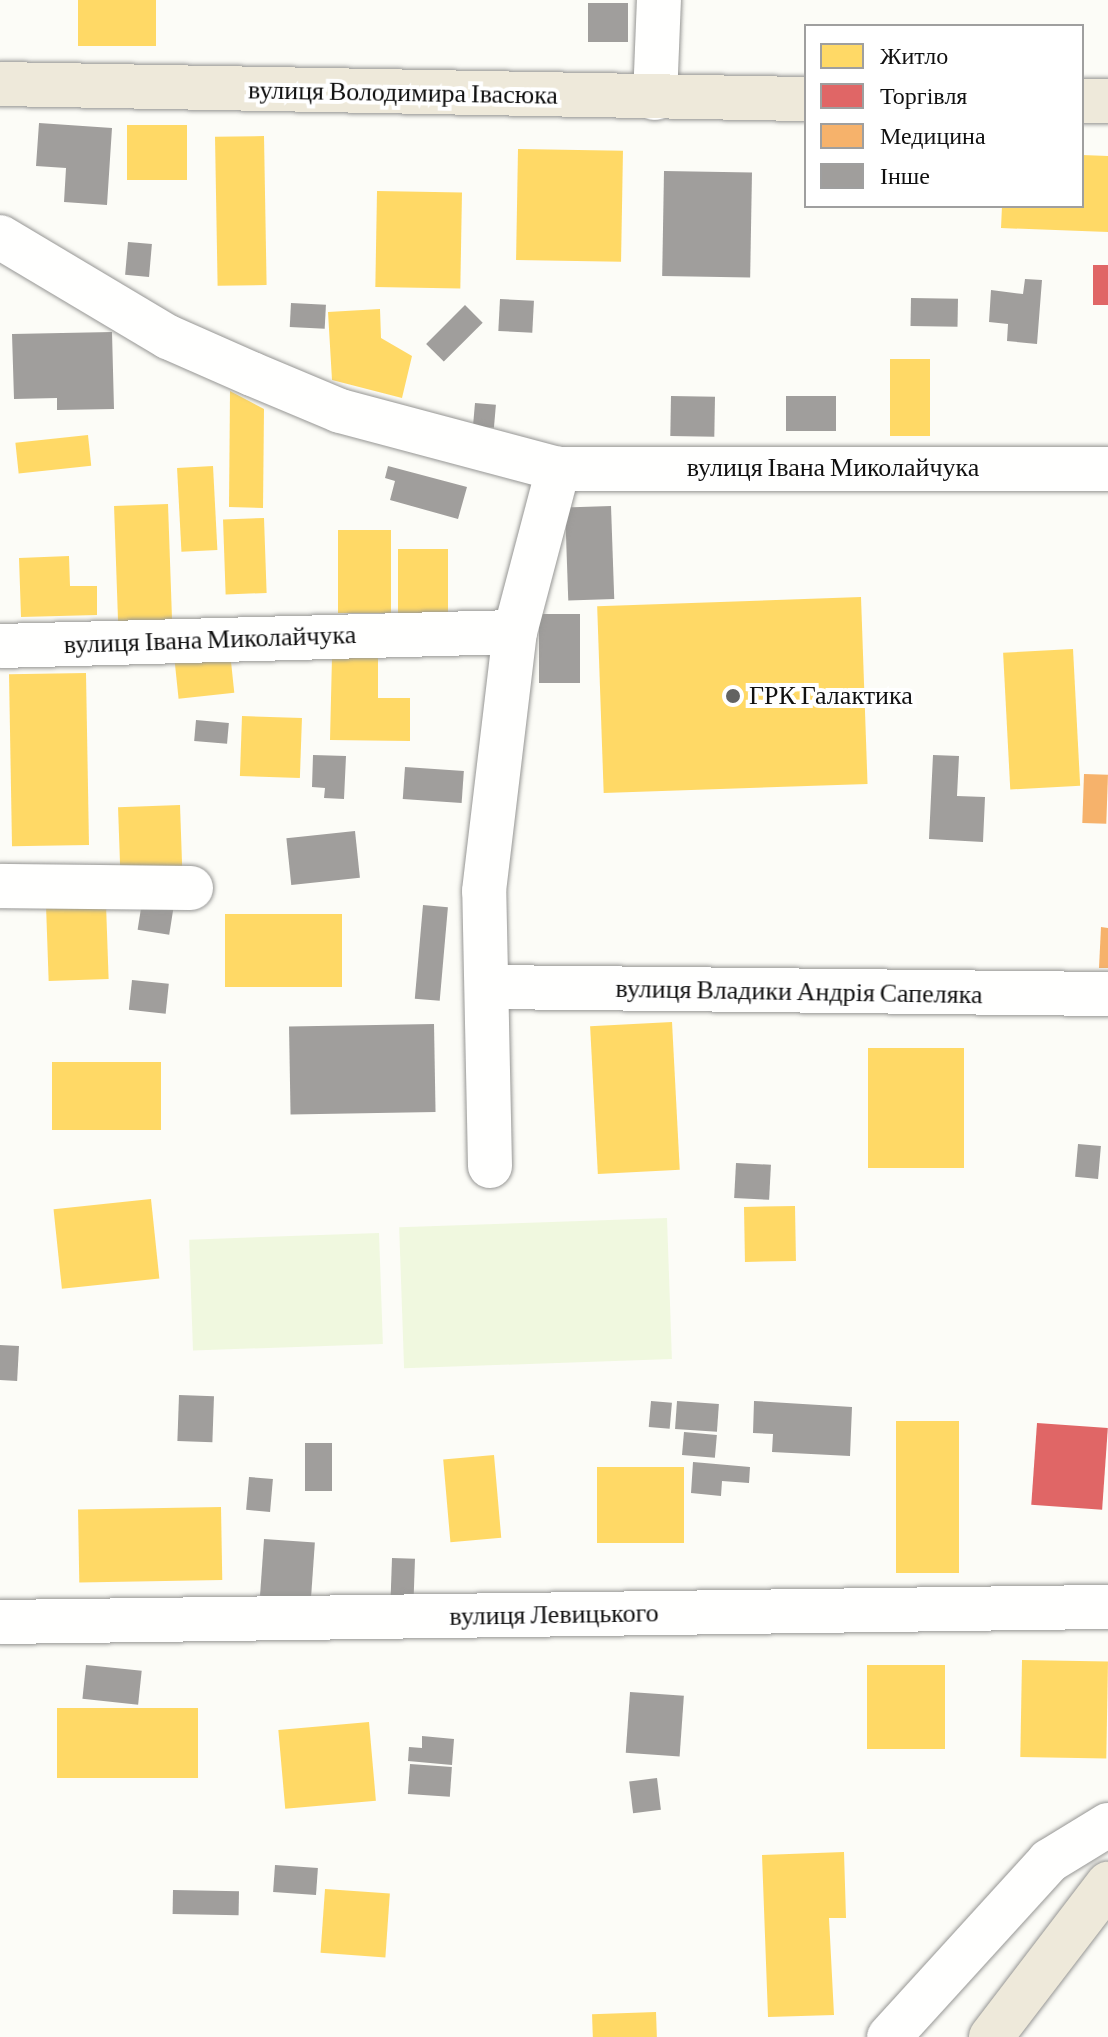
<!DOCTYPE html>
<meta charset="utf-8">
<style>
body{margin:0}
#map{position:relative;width:1108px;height:2037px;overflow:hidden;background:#fcfcf7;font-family:"Crimson Pro",serif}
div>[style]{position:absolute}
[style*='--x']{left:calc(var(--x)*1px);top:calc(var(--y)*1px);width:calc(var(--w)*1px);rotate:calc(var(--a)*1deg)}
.pitch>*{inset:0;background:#f0f8df;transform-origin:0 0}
.homes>*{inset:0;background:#ffd966;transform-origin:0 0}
.shops>*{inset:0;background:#e06666;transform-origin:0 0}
.health>*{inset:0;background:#f6b26b;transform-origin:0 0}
.building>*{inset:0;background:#a09e9c;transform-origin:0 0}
.roads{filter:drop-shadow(0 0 2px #969694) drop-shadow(0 0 2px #969694)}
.minor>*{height:44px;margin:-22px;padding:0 22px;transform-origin:22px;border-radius:22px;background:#fffffe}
.major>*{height:44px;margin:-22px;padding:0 22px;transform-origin:22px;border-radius:22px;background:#eee9da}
.dots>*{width:22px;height:22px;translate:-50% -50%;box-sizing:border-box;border:4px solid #fff;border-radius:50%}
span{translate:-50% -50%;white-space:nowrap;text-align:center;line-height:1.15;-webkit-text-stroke:8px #fff;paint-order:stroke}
.street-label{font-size:26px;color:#101010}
.poi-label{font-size:26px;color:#101010}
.left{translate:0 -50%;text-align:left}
.legend{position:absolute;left:804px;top:24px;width:280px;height:184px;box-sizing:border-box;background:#fff;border:2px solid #9f9f9f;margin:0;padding:10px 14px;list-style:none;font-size:24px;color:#101010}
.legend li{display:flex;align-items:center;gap:16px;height:40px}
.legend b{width:40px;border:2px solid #9f9f9f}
</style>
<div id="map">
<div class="pitch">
<div style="left:667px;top:1218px;width:141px;height:268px;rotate:88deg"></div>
<div style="left:379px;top:1233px;width:111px;height:190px;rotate:88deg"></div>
</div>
<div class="homes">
<div style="left:78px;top:0;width:78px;height:46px"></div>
<div style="left:127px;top:125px;width:60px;height:55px"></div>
<div style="left:264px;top:136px;width:149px;height:49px;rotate:89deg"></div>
<div style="left:518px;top:149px;width:105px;height:111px;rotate:1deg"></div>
<div style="clip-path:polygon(1082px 155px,1108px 156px,1108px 232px,1001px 228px,1002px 206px,1082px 206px)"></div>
<div style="left:377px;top:191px;width:85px;height:96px;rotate:1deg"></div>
<div style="clip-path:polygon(380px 309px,381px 338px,412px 356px,402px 398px,332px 380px,328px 312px)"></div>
<div style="left:930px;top:359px;width:77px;height:40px;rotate:90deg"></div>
<div style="clip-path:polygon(230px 391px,264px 409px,263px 508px,229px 507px)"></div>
<div style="left:88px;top:435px;width:31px;height:73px;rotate:84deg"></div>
<div style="left:213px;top:466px;width:84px;height:36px;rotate:87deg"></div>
<div style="left:168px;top:504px;width:118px;height:54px;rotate:88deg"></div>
<div style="left:264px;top:518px;width:75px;height:41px;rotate:88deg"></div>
<div style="left:338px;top:530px;width:53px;height:83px"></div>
<div style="left:398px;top:549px;width:50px;height:66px"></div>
<div style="clip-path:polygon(69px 556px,70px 586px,97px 586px,97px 615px,21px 617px,19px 558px)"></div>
<div style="left:861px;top:597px;width:187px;height:264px;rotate:88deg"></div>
<div style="left:1073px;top:649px;width:137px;height:70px;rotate:87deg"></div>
<div style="left:230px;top:652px;width:41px;height:56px;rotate:84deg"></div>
<div style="clip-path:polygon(332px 657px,378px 657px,378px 698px,410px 698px,410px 741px,330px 740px)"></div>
<div style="left:86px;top:673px;width:172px;height:77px;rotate:89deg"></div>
<div style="left:242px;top:716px;width:60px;height:60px;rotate:2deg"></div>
<div style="left:180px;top:805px;width:64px;height:62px;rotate:88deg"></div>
<div style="left:106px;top:904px;width:75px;height:60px;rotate:88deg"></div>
<div style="left:225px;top:914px;width:117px;height:73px"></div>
<div style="left:672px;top:1022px;width:148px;height:82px;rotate:87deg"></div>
<div style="left:868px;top:1048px;width:96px;height:120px"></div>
<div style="left:52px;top:1062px;width:109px;height:68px"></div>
<div style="left:151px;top:1199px;width:80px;height:98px;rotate:84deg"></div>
<div style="left:795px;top:1206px;width:55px;height:51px;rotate:89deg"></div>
<div style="left:896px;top:1421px;width:63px;height:152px"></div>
<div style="left:494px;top:1455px;width:83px;height:51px;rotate:85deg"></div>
<div style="left:597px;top:1467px;width:87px;height:76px"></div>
<div style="left:221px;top:1507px;width:73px;height:143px;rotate:89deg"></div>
<div style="left:1022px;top:1660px;width:86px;height:97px;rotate:1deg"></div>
<div style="left:867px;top:1665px;width:78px;height:84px"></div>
<div style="left:57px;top:1708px;width:141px;height:70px"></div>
<div style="left:369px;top:1722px;width:79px;height:91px;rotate:85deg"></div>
<div style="clip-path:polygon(844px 1852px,846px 1918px,829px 1918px,834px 2015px,768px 2017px,762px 1855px)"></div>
<div style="left:325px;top:1889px;width:65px;height:64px;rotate:4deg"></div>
<div style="left:656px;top:2012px;width:25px;height:64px;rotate:88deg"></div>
</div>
<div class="shops">
<div style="left:1093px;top:265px;width:15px;height:40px"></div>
<div style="left:1037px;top:1423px;width:71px;height:82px;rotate:4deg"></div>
</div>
<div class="health">
<div style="left:1084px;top:774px;width:24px;height:49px;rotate:2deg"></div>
<div style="clip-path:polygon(1101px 927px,1108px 928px,1108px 968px,1099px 968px)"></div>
</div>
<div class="building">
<div style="left:588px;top:3px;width:40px;height:39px"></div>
<div style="clip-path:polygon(39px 123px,112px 128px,107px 205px,64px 202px,66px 168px,36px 166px)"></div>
<div style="left:664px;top:171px;width:88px;height:105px;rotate:1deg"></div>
<div style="left:128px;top:242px;width:24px;height:33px;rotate:5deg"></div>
<div style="clip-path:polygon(1025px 279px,1042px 280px,1037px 344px,1007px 341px,1008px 324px,989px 322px,991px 290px,1023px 294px)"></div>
<div style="left:911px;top:298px;width:47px;height:28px;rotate:1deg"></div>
<div style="left:500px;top:299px;width:34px;height:32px;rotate:3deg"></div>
<div style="left:291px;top:303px;width:35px;height:24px;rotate:3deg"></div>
<div style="left:465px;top:305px;width:25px;height:55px;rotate:45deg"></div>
<div style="clip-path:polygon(112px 332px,114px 409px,57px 410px,57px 398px,14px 399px,12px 334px)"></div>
<div style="left:671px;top:396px;width:44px;height:40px;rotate:1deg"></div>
<div style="left:836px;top:396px;width:35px;height:50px;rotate:90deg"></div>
<div style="left:475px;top:403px;width:21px;height:23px;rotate:5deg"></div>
<div style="clip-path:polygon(388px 466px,467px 487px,458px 519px,390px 500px,395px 481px,385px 478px)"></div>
<div style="left:611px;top:506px;width:93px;height:46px;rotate:88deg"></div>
<div style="left:539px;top:614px;width:41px;height:69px"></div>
<div style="left:196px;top:720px;width:33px;height:21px;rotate:5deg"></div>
<div style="clip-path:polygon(313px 755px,346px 756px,344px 799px,324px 798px,325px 788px,312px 787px)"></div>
<div style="clip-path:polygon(933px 755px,959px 756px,957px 796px,985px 797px,983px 842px,929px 839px)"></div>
<div style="left:405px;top:767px;width:59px;height:32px;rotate:4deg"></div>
<div style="left:355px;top:831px;width:47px;height:69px;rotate:84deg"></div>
<div style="left:142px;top:902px;width:32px;height:28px;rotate:9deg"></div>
<div style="left:423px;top:905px;width:25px;height:94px;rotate:5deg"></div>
<div style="left:132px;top:980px;width:37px;height:30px;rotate:6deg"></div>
<div style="left:434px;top:1024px;width:88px;height:145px;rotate:89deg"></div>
<div style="left:1078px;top:1144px;width:23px;height:33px;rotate:5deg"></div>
<div style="left:736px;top:1163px;width:35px;height:35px;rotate:3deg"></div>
<div style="left:0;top:1345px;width:19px;height:35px;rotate:3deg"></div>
<div style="left:179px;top:1395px;width:35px;height:46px;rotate:2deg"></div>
<div style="left:651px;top:1401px;width:21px;height:26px;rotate:5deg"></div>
<div style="left:677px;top:1401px;width:42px;height:28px;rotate:4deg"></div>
<div style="clip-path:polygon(754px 1401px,852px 1407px,850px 1456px,772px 1452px,773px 1434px,753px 1433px)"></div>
<div style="left:684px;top:1432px;width:33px;height:23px;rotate:5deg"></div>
<div style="left:305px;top:1443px;width:27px;height:48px"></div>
<div style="clip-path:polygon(693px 1462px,750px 1467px,749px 1483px,722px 1481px,721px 1496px,691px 1493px)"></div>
<div style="left:249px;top:1477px;width:24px;height:33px;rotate:5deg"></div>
<div style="left:264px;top:1539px;width:51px;height:57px;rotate:4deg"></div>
<div style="left:392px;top:1558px;width:23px;height:47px;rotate:2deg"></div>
<div style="left:86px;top:1665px;width:56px;height:34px;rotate:6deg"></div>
<div style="left:630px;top:1692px;width:54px;height:61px;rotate:4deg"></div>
<div style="clip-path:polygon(422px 1736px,454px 1739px,452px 1765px,408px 1761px,409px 1747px,422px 1748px)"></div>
<div style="left:410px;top:1764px;width:42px;height:30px;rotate:4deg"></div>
<div style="left:657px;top:1778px;width:32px;height:28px;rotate:83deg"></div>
<div style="left:275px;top:1865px;width:43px;height:27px;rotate:4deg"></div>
<div style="left:173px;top:1890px;width:66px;height:24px;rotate:1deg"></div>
</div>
<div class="roads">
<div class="minor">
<div style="--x:655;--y:98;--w:98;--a:-87.7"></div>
<div style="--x:0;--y:237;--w:196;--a:30.8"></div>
<div style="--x:168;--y:337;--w:92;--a:23.8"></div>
<div style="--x:252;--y:374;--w:95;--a:22.8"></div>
<div style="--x:340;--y:411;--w:226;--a:14.9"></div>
<div style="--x:558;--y:469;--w:550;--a:0"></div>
<div style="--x:0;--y:646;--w:515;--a:-1.56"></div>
<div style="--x:0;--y:886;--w:191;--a:0.6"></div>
<div style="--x:490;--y:987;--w:618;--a:0.65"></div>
<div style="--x:490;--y:1166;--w:275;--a:-91.2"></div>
<div style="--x:484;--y:891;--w:261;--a:-83.2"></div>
<div style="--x:515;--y:632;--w:169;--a:-75.2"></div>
<div style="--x:0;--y:1622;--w:1108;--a:-0.78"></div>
<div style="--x:889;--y:2037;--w:238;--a:-47.7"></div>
<div style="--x:1049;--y:1861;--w:69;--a:-31.4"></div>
</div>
<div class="major">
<div style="--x:0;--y:84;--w:806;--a:1.07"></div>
<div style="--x:1082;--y:101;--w:26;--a:0"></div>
<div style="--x:991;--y:2037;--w:193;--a:-52.6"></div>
</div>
</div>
<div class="dots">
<div style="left:733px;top:696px;background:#636361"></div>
</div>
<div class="street-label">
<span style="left:403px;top:93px;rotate:1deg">вулиця Володимира Івасюка</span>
<span style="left:833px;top:468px">вулиця Івана Миколайчука</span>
<span style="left:210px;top:640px;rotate:-2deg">вулиця Івана Миколайчука</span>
<span style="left:799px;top:992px;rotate:1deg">вулиця Владики Андрія Сапеляка</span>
<span style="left:554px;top:1615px;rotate:-1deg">вулиця Левицького</span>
</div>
<div class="poi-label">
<span class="left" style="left:749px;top:696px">ГРК Галактика</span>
</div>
<ul class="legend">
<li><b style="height:22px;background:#ffd966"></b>Житло</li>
<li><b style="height:22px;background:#e06666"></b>Торгівля</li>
<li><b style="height:22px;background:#f6b26b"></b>Медицина</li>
<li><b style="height:22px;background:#a09e9c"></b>Інше</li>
</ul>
</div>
